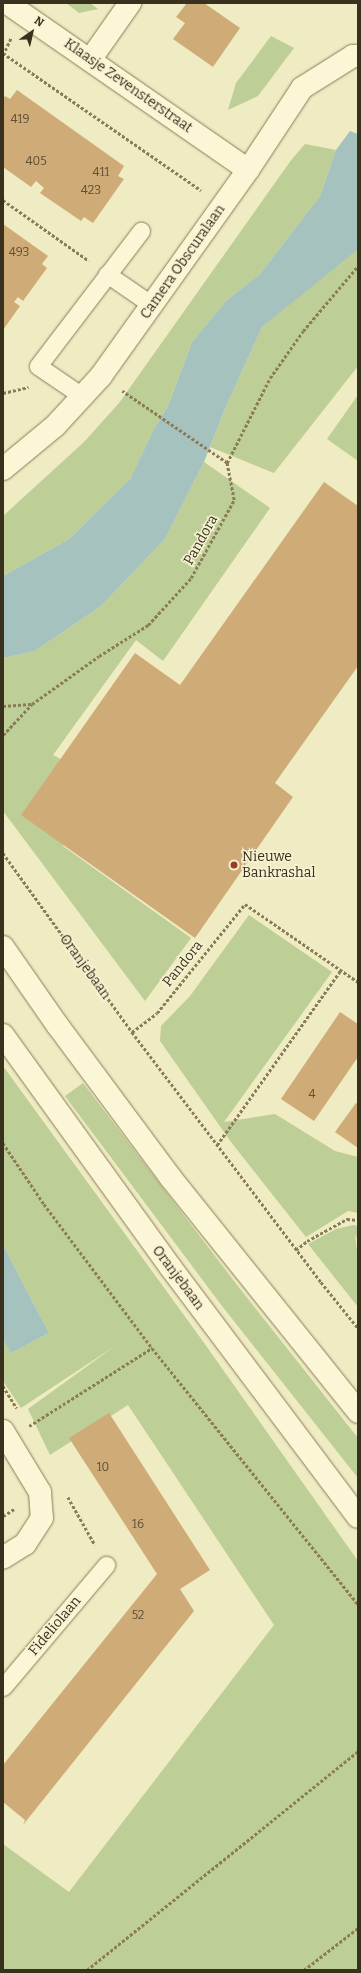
<!DOCTYPE html>
<style>
body{margin:0}
#map{position:relative;width:361px;height:1973px;overflow:hidden;background:#efebc2;font-family:Bitter,serif}
div>[style]{position:absolute}
[style*='--x']{left:calc(var(--x)*1px);top:calc(var(--y)*1px);width:calc(var(--w)*1px);rotate:calc(var(--a)*1deg)}
.green>*{inset:0;background:#bdce96}
.water>*{inset:0;background:#a5c2bf}
.building>*{inset:0;background:#cfac77}
.path>*{height:2.5px;margin-top:-1.25px;transform-origin:0;background:repeating-linear-gradient(90deg,#8a7c59 0 3px,transparent 0 5px)}
.roads{filter:drop-shadow(0 0 1px #8a7c59) drop-shadow(0 0 1px #8a7c59)}
.service>*{height:17px;margin:-8.5px;padding:0 8.5px;transform-origin:8.5px;border-radius:8.5px;background:#faf6d6}
.minor>*{height:22px;margin:-11px;padding:0 11px;transform-origin:11px;border-radius:11px;background:#faf6d6}
.secondary>*{height:22px;margin:-11px;padding:0 11px;transform-origin:11px;border-radius:11px;background:#faf6d6}
.dots>*{width:11px;height:11px;translate:-50% -50%;box-sizing:border-box;border:2px solid #f7f3d2;border-radius:50%}
span{translate:-50% -50%;white-space:nowrap;text-align:center;line-height:1.15;-webkit-text-stroke:3px #f7f3d2;paint-order:stroke}
.number-label{font-size:12px;color:#5e4f34}
.number-label span{-webkit-text-stroke-width:0}
.street-label{font-size:14px;color:#39301d}
.poi-label{font-size:14px;color:#39301d}
.left{translate:0 -50%;text-align:left}
.frame{position:absolute;inset:0;border:4px solid #39301d;pointer-events:none}
.north{position:absolute;left:12px;top:12px;width:40px;height:40px;-webkit-text-stroke:3px #f7f3d2;paint-order:stroke;rotate:34deg;font-size:11px;font-weight:700;line-height:16px;text-align:center;color:#39301d}
.north::after{content:'';display:block;margin:auto;width:14px;height:18px;background:#39301d;clip-path:polygon(50% 0,100% 100%,50% 72%,0 100%)}
</style>
<div id="map">
<div class="green">
<div style="clip-path:polygon(66px 3px,90px 3px,98px 9px,79px 13px)"></div>
<div style="clip-path:polygon(271px 36px,294px 48px,258px 96px,228px 110px,236px 83px)"></div>
<div style="clip-path:polygon(305px 144px,336px 150px,320px 196px,260px 274px,227px 300px,192px 342px,168px 406px,154px 429px,130px 479px,69px 539px,3px 576px,3px 516px,84px 442px,119px 403px,292px 159px)"></div>
<div style="clip-path:polygon(358px 247px,358px 366px,274px 473px,210px 447px,225px 409px,262px 327px)"></div>
<div style="clip-path:polygon(358px 395px,358px 461px,327px 439px)"></div>
<div style="clip-path:polygon(204px 462px,270px 508px,163px 661px,136px 640px,53px 755px,83px 771px,107px 788px,63px 846px,191px 938px,145px 1001px,3px 811px,3px 658px,35px 651px,101px 606px,165px 539px)"></div>
<div style="clip-path:polygon(249px 915px,332px 972px,224px 1122px,275px 1114px,335px 1151px,358px 1157px,358px 1213px,348px 1211px,306px 1237px,231px 1142px,160px 1041px,161px 1026px,190px 996px)"></div>
<div style="clip-path:polygon(3px 1066px,202px 1340px,358px 1561px,358px 1970px,3px 1970px,3px 1844px,69px 1892px,274px 1625px,128px 1405px,50px 1455px,28px 1409px,115px 1346px,21px 1408px,3px 1381px,3px 1340px,11px 1353px,49px 1333px,3px 1245px)"></div>
<div style="clip-path:polygon(83px 1083px,237px 1285px,358px 1438px,358px 1478px,222px 1306px,65px 1096px)"></div>
<div style="clip-path:polygon(353px 1225px,358px 1226px,358px 1241px,355px 1234px,358px 1259px,358px 1307px,308px 1244px,336px 1229px)"></div>
</div>
<div class="water">
<div style="clip-path:polygon(350px 131px,358px 134px,357px 250px,262px 327px,225px 409px,204px 462px,165px 539px,101px 606px,35px 651px,3px 658px,3px 576px,69px 539px,130px 479px,154px 429px,168px 406px,192px 342px,227px 300px,260px 274px,320px 196px,336px 150px)"></div>
<div style="clip-path:polygon(3px 1245px,49px 1333px,11px 1353px,3px 1340px)"></div>
</div>
<div class="building">
<div style="clip-path:polygon(187px 3px,204px 3px,240px 28px,213px 67px,173px 39px,185px 23px,176px 17px)"></div>
<div style="clip-path:polygon(17px 90px,124px 166px,118px 176px,124px 179px,93px 223px,84px 217px,81px 221px,40px 193px,44px 188px,36px 181px,31px 187px,3px 167px,3px 99px,5px 96px,10px 99px)"></div>
<div style="clip-path:polygon(3px 224px,48px 256px,42px 264px,47px 268px,23px 301px,18px 297px,14px 302px,20px 306px,3px 330px)"></div>
<div style="clip-path:polygon(324px 482px,358px 506px,358px 666px,275px 783px,293px 797px,195px 938px,21px 815px,135px 653px,180px 685px)"></div>
<div style="clip-path:polygon(340px 1012px,358px 1024px,358px 1057px,314px 1121px,281px 1099px)"></div>
<div style="clip-path:polygon(356px 1103px,358px 1104px,358px 1148px,335px 1132px)"></div>
<div style="clip-path:polygon(109px 1413px,210px 1570px,180px 1589px,194px 1611px,23px 1825px,25px 1820px,3px 1802px,3px 1765px,157px 1574px,69px 1438px)"></div>
</div>
<div class="path">
<div style="--x:3;--y:53;--w:241;--a:34.7"></div>
<div style="--x:3;--y:55;--w:19;--a:-65"></div>
<div style="--x:3;--y:200;--w:105;--a:35.3"></div>
<div style="--x:3;--y:393;--w:26;--a:-13"></div>
<div style="--x:227;--y:463;--w:95;--a:-63.2"></div>
<div style="--x:270;--y:378;--w:57;--a:-54.9"></div>
<div style="--x:303;--y:331;--w:85;--a:-49.8"></div>
<div style="--x:3;--y:706;--w:28;--a:-4"></div>
<div style="--x:3;--y:735;--w:42;--a:-46.9"></div>
<div style="--x:32;--y:704;--w:82;--a:-35.6"></div>
<div style="--x:99;--y:656;--w:58;--a:-32.3"></div>
<div style="--x:148;--y:625;--w:64;--a:-47.5"></div>
<div style="--x:191;--y:578;--w:89;--a:-61.1"></div>
<div style="--x:234;--y:500;--w:38;--a:-101"></div>
<div style="--x:227;--y:463;--w:127;--a:-145.6"></div>
<div style="--x:3;--y:853;--w:221;--a:54.2"></div>
<div style="--x:132;--y:1032;--w:313;--a:52.9"></div>
<div style="--x:321;--y:1282;--w:59;--a:51.2"></div>
<div style="--x:132;--y:1032;--w:31;--a:-37"></div>
<div style="--x:157;--y:1013;--w:140;--a:-51.1"></div>
<div style="--x:245;--y:904;--w:137;--a:34.6"></div>
<div style="--x:3;--y:1143;--w:73;--a:56.1"></div>
<div style="--x:44;--y:1204;--w:180;--a:53.1"></div>
<div style="--x:217;--y:1145;--w:214;--a:-54.7"></div>
<div style="--x:296;--y:1250;--w:14;--a:-39"></div>
<div style="--x:307;--y:1241;--w:46;--a:-28.8"></div>
<div style="--x:347;--y:1219;--w:11;--a:5"></div>
<div style="--x:3;--y:1386;--w:26;--a:58"></div>
<div style="--x:29;--y:1426;--w:146;--a:-32.4"></div>
<div style="--x:152;--y:1348;--w:329;--a:51.2"></div>
<div style="--x:68;--y:1497;--w:55;--a:60.6"></div>
<div style="--x:3;--y:1516;--w:13;--a:-32"></div>
<div style="--x:87;--y:1970;--w:348;--a:-38.9"></div>
<div style="--x:304;--y:1970;--w:68;--a:-37.9"></div>
</div>
<div class="roads">
<div class="service">
<div style="--x:107;--y:274;--w:55;--a:34.6"></div>
<div style="--x:82;--y:396;--w:53;--a:-145.7"></div>
<div style="--x:38;--y:366;--w:170;--a:-52.7"></div>
<div style="--x:3;--y:1687;--w:160;--a:-49.8"></div>
</div>
<div class="minor">
<div style="--x:7;--y:3;--w:293;--a:34.7"></div>
<div style="--x:90;--y:60;--w:70;--a:-54.9"></div>
<div style="--x:3;--y:469;--w:67;--a:-39.6"></div>
<div style="--x:55;--y:426;--w:68;--a:-47.4"></div>
<div style="--x:101;--y:376;--w:253;--a:-54.5"></div>
<div style="--x:248;--y:170;--w:98;--a:-56.6"></div>
<div style="--x:302;--y:88;--w:60;--a:-32.1"></div>
<div style="--x:353;--y:56;--w:5;--a:0"></div>
<div style="--x:3;--y:1431;--w:71;--a:58.8"></div>
<div style="--x:40;--y:1492;--w:26;--a:86"></div>
<div style="--x:42;--y:1518;--w:31;--a:123"></div>
<div style="--x:25;--y:1544;--w:26;--a:148"></div>
</div>
<div class="secondary">
<div style="--x:3;--y:947;--w:96;--a:55.2"></div>
<div style="--x:58;--y:1026;--w:188;--a:53.4"></div>
<div style="--x:170;--y:1177;--w:301;--a:51.3"></div>
<div style="--x:3;--y:1035;--w:287;--a:54.2"></div>
<div style="--x:171;--y:1268;--w:311;--a:53.1"></div>
</div>
</div>
<div class="dots">
<div style="left:234px;top:865px;background:#9b3c27"></div>
</div>
<div class="number-label">
<span style="left:20px;top:120px">419</span>
<span style="left:36px;top:162px">405</span>
<span style="left:101px;top:173px">411</span>
<span style="left:91px;top:191px">423</span>
<span style="left:19px;top:253px">493</span>
<span style="left:312px;top:1095px">4</span>
<span style="left:103px;top:1468px">10</span>
<span style="left:138px;top:1525px">16</span>
<span style="left:138px;top:1616px">52</span>
</div>
<div class="street-label">
<span style="left:128px;top:86px;rotate:35deg">Klaasje Zevensterstraat</span>
<span style="left:183px;top:262px;rotate:-55deg">Camera Obscuralaan</span>
<span style="left:201px;top:540px;rotate:-61deg">Pandora</span>
<span style="left:183px;top:964px;rotate:-51deg">Pandora</span>
<span style="left:85px;top:967px;rotate:54deg">Oranjebaan</span>
<span style="left:178px;top:1278px;rotate:53deg">Oranjebaan</span>
<span style="left:55px;top:1626px;rotate:-50deg">Fideliolaan</span>
</div>
<div class="poi-label">
<span class="left" style="left:242px;top:865px">Nieuwe<br>Bankrashal</span>
</div>
<div class="frame"></div>
<div class="north">N</div>
</div>
